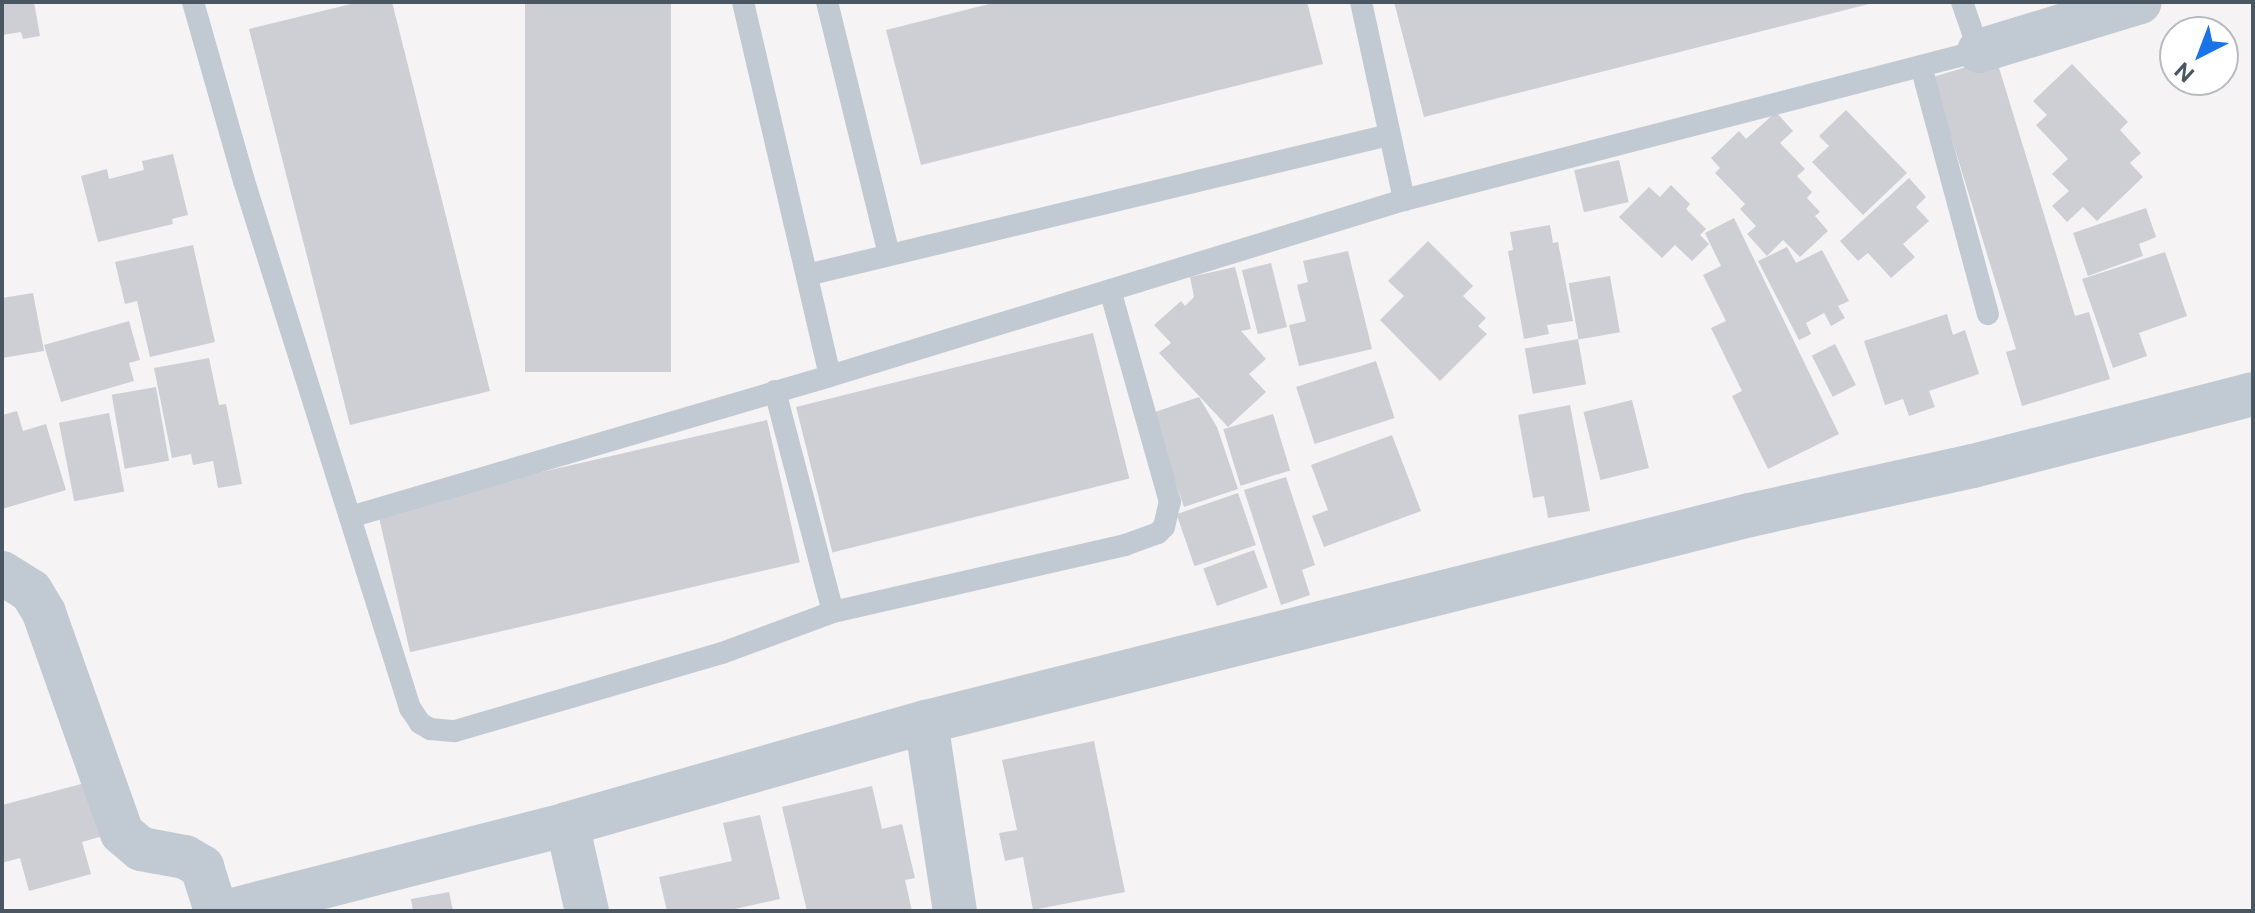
<!DOCTYPE html>
<style>
body{margin:0}
#map{position:relative;width:2255px;height:913px;overflow:hidden;background:#f5f3f3;font-family:"Public Sans",sans-serif}
div>[style]{position:absolute}
[style*='--x']{left:calc(var(--x)*1px);top:calc(var(--y)*1px);width:calc(var(--w)*1px);rotate:calc(var(--a)*1deg)}
.building>*{inset:0;background:#cdcfd5;transform-origin:0 0}
.lane>*{height:22px;margin:-11px;padding:0 11px;transform-origin:11px;border-radius:11px;background:#c1cad2}
.street>*{height:44px;margin:-22px;padding:0 22px;transform-origin:22px;border-radius:22px;background:#c1cad2}
span{translate:-50% -50%;white-space:nowrap;text-align:center;line-height:1.15;-webkit-text-stroke:6px #fff;paint-order:stroke}
.frame{position:absolute;inset:0;border:4px solid #4a5661;pointer-events:none}
.north{position:absolute;left:2159px;top:16px;width:80px;height:80px;box-sizing:border-box;background:#fff;border:2px solid #b7bbc0;border-radius:50%;rotate:222deg;font-size:22px;font-weight:700;line-height:32px;text-align:center;color:#4a5661}
.north::after{content:'';display:block;margin:auto;width:28px;height:36px;background:#1a73e8;clip-path:polygon(50% 0,100% 100%,50% 72%,0 100%)}
</style>
<div id="map">
<div class="building">
<div style="clip-path:polygon(2px 2px,34px 2px,40px 36px,23px 39px,21px 32px,2px 35px)"></div>
<div style="clip-path:polygon(359px 2px,392px 2px,490px 391px,350px 425px,249px 29px)"></div>
<div style="left:525px;top:2px;width:146px;height:370px"></div>
<div style="clip-path:polygon(997px 2px,1307px 2px,1323px 64px,921px 165px,886px 30px)"></div>
<div style="clip-path:polygon(1394px 2px,1873px 2px,1873px 3px,1424px 117px)"></div>
<div style="clip-path:polygon(1996px 58px,2075px 316px,2089px 312px,2110px 379px,2022px 406px,2006px 352px,2016px 349px,1933px 77px)"></div>
<div style="clip-path:polygon(2072px 64px,2128px 122px,2120px 130px,2141px 153px,2130px 163px,2143px 177px,2097px 221px,2083px 207px,2067px 222px,2052px 206px,2069px 191px,2052px 174px,2068px 159px,2036px 125px,2047px 115px,2033px 101px)"></div>
<div style="clip-path:polygon(1846px 110px,1907px 173px,1863px 215px,1812px 162px,1829px 146px,1819px 136px)"></div>
<div style="clip-path:polygon(1776px 112px,1793px 131px,1780px 143px,1805px 169px,1797px 176px,1812px 192px,1807px 198px,1820px 212px,1815px 216px,1828px 231px,1800px 257px,1783px 240px,1767px 256px,1747px 234px,1756px 226px,1740px 209px,1745px 204px,1715px 173px,1720px 168px,1711px 158px,1739px 131px,1746px 139px)"></div>
<div style="clip-path:polygon(173px 154px,188px 215px,172px 219px,173px 224px,98px 242px,81px 176px,107px 169px,109px 179px,144px 170px,142px 161px)"></div>
<div style="left:1619px;top:160px;width:43px;height:46px;rotate:77deg"></div>
<div style="clip-path:polygon(1909px 178px,1926px 197px,1916px 207px,1929px 221px,1903px 244px,1915px 257px,1891px 278px,1868px 253px,1858px 261px,1840px 241px)"></div>
<div style="clip-path:polygon(1671px 185px,1690px 204px,1686px 209px,1706px 229px,1700px 235px,1709px 244px,1692px 261px,1675px 245px,1662px 258px,1619px 217px,1649px 187px,1660px 197px)"></div>
<div style="clip-path:polygon(2146px 208px,2156px 237px,2139px 244px,2143px 256px,2088px 276px,2073px 233px)"></div>
<div style="clip-path:polygon(1734px 218px,1839px 434px,1768px 469px,1732px 396px,1742px 391px,1711px 328px,1726px 321px,1703px 275px,1721px 266px,1705px 233px)"></div>
<div style="clip-path:polygon(1550px 225px,1553px 243px,1558px 242px,1573px 321px,1547px 325px,1549px 334px,1524px 339px,1508px 251px,1513px 250px,1510px 232px)"></div>
<div style="clip-path:polygon(1428px 241px,1473px 286px,1463px 296px,1486px 318px,1478px 326px,1487px 334px,1440px 381px,1380px 320px,1404px 296px,1388px 281px)"></div>
<div style="clip-path:polygon(193px 245px,215px 342px,150px 357px,137px 301px,125px 304px,115px 262px)"></div>
<div style="clip-path:polygon(1787px 247px,1796px 263px,1822px 250px,1849px 301px,1838px 306px,1845px 318px,1831px 326px,1824px 313px,1806px 323px,1811px 334px,1799px 340px,1758px 261px)"></div>
<div style="clip-path:polygon(1348px 251px,1372px 349px,1299px 366px,1289px 325px,1306px 321px,1297px 285px,1308px 282px,1303px 261px)"></div>
<div style="clip-path:polygon(2165px 252px,2187px 316px,2139px 333px,2147px 356px,2113px 368px,2082px 279px)"></div>
<div style="left:1271px;top:263px;width:66px;height:30px;rotate:76deg"></div>
<div style="clip-path:polygon(1235px 267px,1251px 329px,1241px 331px,1266px 359px,1249px 374px,1266px 392px,1228px 427px,1159px 353px,1171px 343px,1154px 325px,1181px 301px,1185px 306px,1194px 297px,1190px 277px)"></div>
<div style="left:1610px;top:276px;width:57px;height:42px;rotate:80deg"></div>
<div style="clip-path:polygon(33px 293px,44px 351px,2px 358px,2px 298px)"></div>
<div style="clip-path:polygon(1947px 314px,1953px 335px,1965px 330px,1979px 374px,1929px 391px,1935px 407px,1909px 416px,1903px 399px,1885px 405px,1864px 341px)"></div>
<div style="clip-path:polygon(129px 321px,140px 360px,129px 363px,134px 381px,61px 402px,44px 345px)"></div>
<div style="left:1093px;top:333px;width:150px;height:306px;rotate:76deg"></div>
<div style="left:1578px;top:339px;width:46px;height:54px;rotate:80deg"></div>
<div style="left:1835px;top:344px;width:46px;height:26px;rotate:63deg"></div>
<div style="clip-path:polygon(209px 358px,219px 405px,226px 404px,242px 484px,218px 488px,213px 461px,193px 465px,191px 454px,172px 458px,154px 368px)"></div>
<div style="left:1376px;top:361px;width:60px;height:84px;rotate:72deg"></div>
<div style="left:156px;top:387px;width:75px;height:45px;rotate:80deg"></div>
<div style="clip-path:polygon(1199px 397px,1217px 427px,1238px 489px,1184px 507px,1152px 413px)"></div>
<div style="left:1632px;top:400px;width:70px;height:50px;rotate:76deg"></div>
<div style="clip-path:polygon(1570px 405px,1590px 511px,1548px 518px,1544px 496px,1533px 498px,1518px 415px)"></div>
<div style="clip-path:polygon(17px 411px,23px 431px,46px 424px,66px 490px,2px 509px,2px 415px)"></div>
<div style="left:109px;top:413px;width:80px;height:51px;rotate:79deg"></div>
<div style="left:1273px;top:414px;width:59px;height:52px;rotate:73deg"></div>
<div style="left:767px;top:420px;width:146px;height:400px;rotate:77deg"></div>
<div style="clip-path:polygon(1392px 435px,1421px 511px,1324px 547px,1312px 516px,1328px 510px,1311px 465px)"></div>
<div style="clip-path:polygon(1286px 477px,1315px 565px,1302px 570px,1310px 595px,1281px 605px,1244px 490px)"></div>
<div style="left:1238px;top:493px;width:55px;height:65px;rotate:71deg"></div>
<div style="left:1254px;top:550px;width:40px;height:54px;rotate:70deg"></div>
<div style="clip-path:polygon(1094px 741px,1125px 892px,1033px 910px,1023px 857px,1005px 861px,999px 833px,1017px 830px,1002px 760px)"></div>
<div style="clip-path:polygon(89px 782px,103px 836px,82px 842px,91px 874px,29px 891px,20px 858px,2px 863px,2px 805px)"></div>
<div style="clip-path:polygon(872px 786px,882px 829px,902px 824px,915px 878px,905px 880px,912px 911px,807px 911px,782px 807px)"></div>
<div style="clip-path:polygon(760px 815px,780px 899px,726px 911px,667px 911px,659px 877px,732px 861px,723px 823px)"></div>
<div style="clip-path:polygon(449px 892px,453px 911px,413px 911px,411px 899px)"></div>
</div>
<div class="lane">
<div style="--x:193;--y:2;--w:186;--a:74.1"></div>
<div style="--x:244;--y:181;--w:553;--a:72.52"></div>
<div style="--x:410;--y:708;--w:18;--a:56"></div>
<div style="--x:420;--y:723;--w:12;--a:31"></div>
<div style="--x:430;--y:729;--w:25;--a:5"></div>
<div style="--x:455;--y:731;--w:278;--a:-16.3"></div>
<div style="--x:722;--y:653;--w:118;--a:-20.3"></div>
<div style="--x:833;--y:612;--w:300;--a:-12.9"></div>
<div style="--x:1125;--y:545;--w:35;--a:-20"></div>
<div style="--x:1158;--y:533;--w:8;--a:-45"></div>
<div style="--x:1164;--y:527;--w:26;--a:-77"></div>
<div style="--x:1170;--y:502;--w:220;--a:-105.8"></div>
<div style="--x:743;--y:2;--w:384;--a:76.9"></div>
<div style="--x:827;--y:2;--w:260;--a:76.2"></div>
<div style="--x:1361;--y:2;--w:203;--a:77.7"></div>
<div style="--x:1921;--y:66;--w:257;--a:74.9"></div>
<div style="--x:807;--y:275;--w:599;--a:-13.53"></div>
<div style="--x:775;--y:391;--w:228;--a:75.3"></div>
<div style="--x:350;--y:517;--w:500;--a:-16.37"></div>
<div style="--x:830;--y:376;--w:600;--a:-17.05"></div>
<div style="--x:1404;--y:200;--w:594;--a:-14.53"></div>
<div style="--x:1979;--y:51;--w:52;--a:-109.1"></div>
</div>
<div class="street">
<div style="--x:1979;--y:51;--w:168;--a:-16.9"></div>
<div style="--x:2;--y:573;--w:34;--a:32"></div>
<div style="--x:31;--y:591;--w:26;--a:59"></div>
<div style="--x:44;--y:613;--w:233;--a:70.5"></div>
<div style="--x:122;--y:833;--w:25;--a:40"></div>
<div style="--x:141;--y:849;--w:45;--a:10.3"></div>
<div style="--x:185;--y:857;--w:20;--a:30"></div>
<div style="--x:202;--y:867;--w:46;--a:72.3"></div>
<div style="--x:926;--y:722;--w:191;--a:81.3"></div>
<div style="--x:567;--y:824;--w:89;--a:77.1"></div>
<div style="--x:229;--y:911;--w:349;--a:-14.4"></div>
<div style="--x:567;--y:824;--w:373;--a:-15.9"></div>
<div style="--x:926;--y:722;--w:850;--a:-14.1"></div>
<div style="--x:1750;--y:515;--w:228;--a:-12.4"></div>
<div style="--x:1973;--y:466;--w:289;--a:-14.4"></div>
</div>
<div class="frame"></div>
<div class="north">N</div>
</div>
